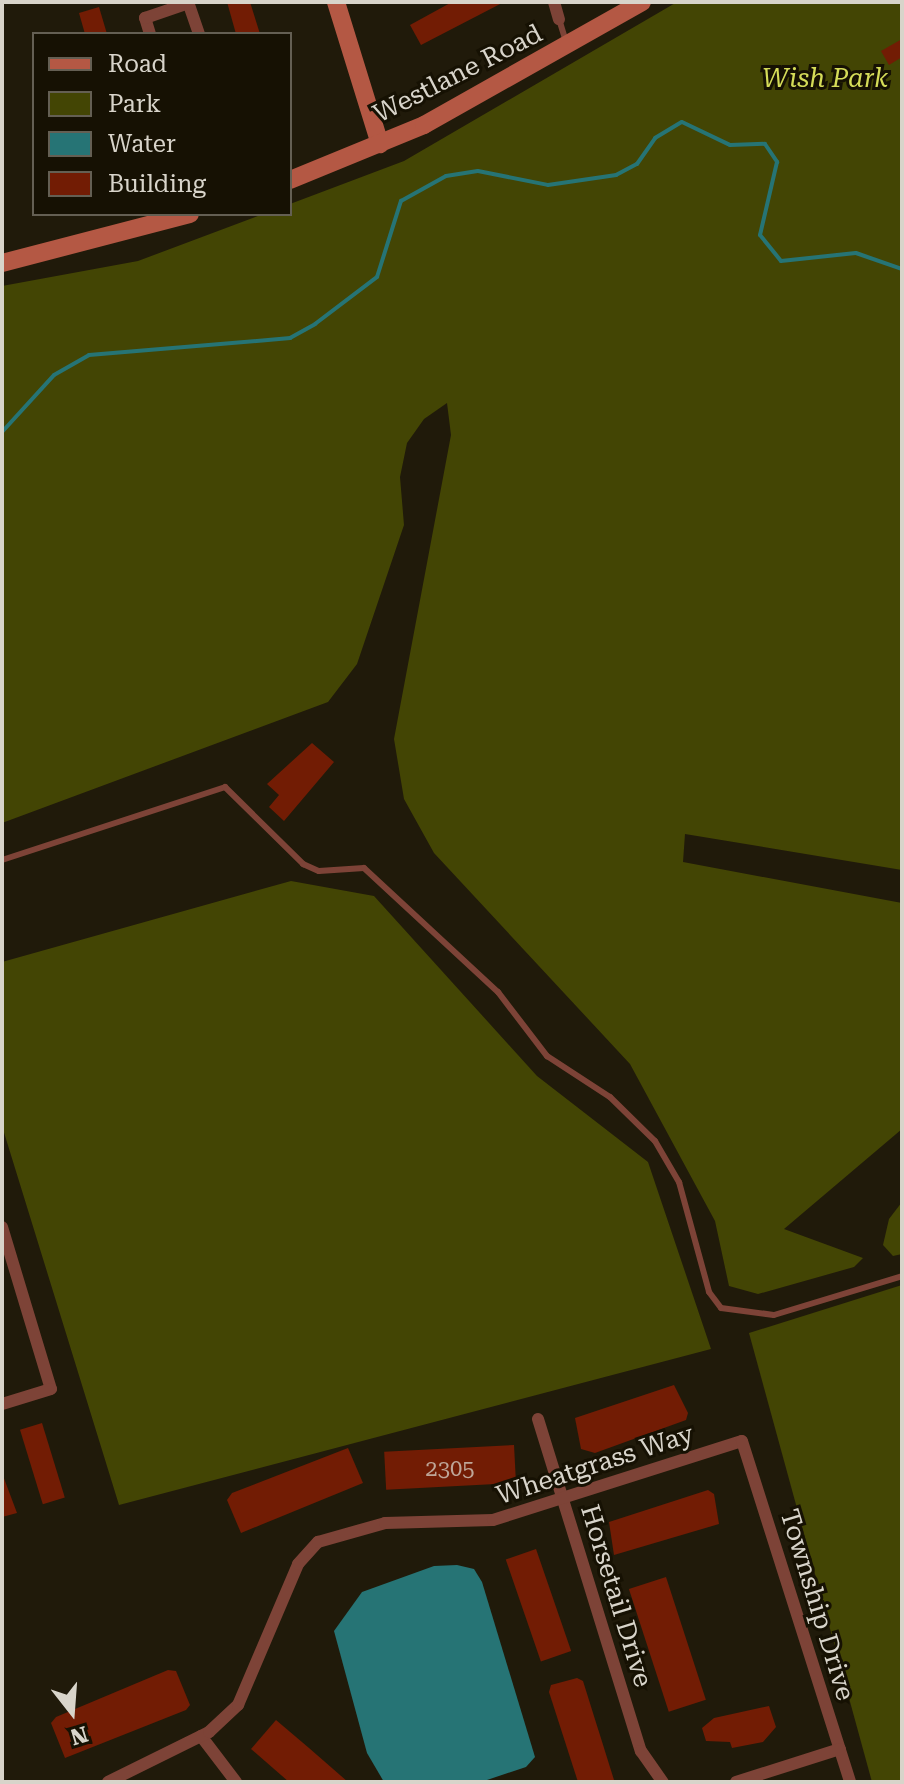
<!DOCTYPE html>
<style>
body{margin:0}
#map{position:relative;width:904px;height:1784px;overflow:hidden;background:#201a0a;font-family:"Roboto Serif",serif}
div>[style]{position:absolute}
[style*='--x']{left:calc(var(--x)*1px);top:calc(var(--y)*1px);width:calc(var(--w)*1px);rotate:calc(var(--a)*1deg)}
.green>*{inset:0;background:#434504}
.water>*{inset:0;background:#267475}
.stream>*{height:4px;margin:-2px;padding:0 2px;transform-origin:2px;border-radius:2px;background:#267475}
.building>*{inset:0;background:#721c04;transform-origin:0 0}
.path>*{height:3px;margin-top:-1.5px;transform-origin:0;background:repeating-linear-gradient(90deg,#605b4d 0 6px,transparent 0 10px)}
.lane>*{height:6px;margin:-3px;padding:0 3px;transform-origin:3px;border-radius:3px;background:#7d4337}
.street>*{height:12px;margin:-6px;padding:0 6px;transform-origin:6px;border-radius:6px;background:#7d4337}
.secondary>*{height:18px;margin:-9px;padding:0 9px;transform-origin:9px;border-radius:9px;background:#b45844}
span{translate:-50% -50%;white-space:nowrap;text-align:center;line-height:1.15;-webkit-text-stroke:6px #161103;paint-order:stroke}
.number-label{font-size:22px;color:#bea698}
.number-label span{-webkit-text-stroke-width:0}
.street-label{font-size:26px;color:#d8d4ca}
.park-label{font-size:26px;color:#d5dc58;font-style:italic}
.frame{position:absolute;inset:0;border:4px solid #d8d4ca;pointer-events:none}
.legend{position:absolute;left:32px;top:32px;width:260px;height:184px;box-sizing:border-box;background:#161103;border:2px solid #645f53;margin:0;padding:10px 14px;list-style:none;font-size:24px;color:#d8d4ca}
.legend li{display:flex;align-items:center;gap:16px;height:40px}
.legend b{width:40px;border:2px solid #645f53}
.north{position:absolute;left:32px;top:1672px;width:80px;height:80px;-webkit-text-stroke:6px #161103;paint-order:stroke;rotate:163deg;font-size:22px;font-weight:700;line-height:32px;text-align:center;color:#d8d4ca}
.north::after{content:'';display:block;margin:auto;width:28px;height:36px;background:#d8d4ca;clip-path:polygon(50% 0,100% 100%,50% 72%,0 100%)}
</style>
<div id="map">
<div class="green">
<div style="clip-path:polygon(677px 2px,902px 2px,902px 870px,685px 834px,683px 862px,902px 903px,902px 1129px,784px 1229px,863px 1258px,854px 1267px,758px 1294px,729px 1286px,715px 1221px,630px 1064px,434px 853px,404px 799px,394px 739px,451px 435px,447px 403px,424px 419px,407px 443px,400px 477px,404px 525px,357px 664px,328px 702px,2px 823px,2px 286px,138px 261px,263px 214px,290px 214px,290px 204px,404px 161px)"></div>
<div style="clip-path:polygon(291px 881px,374px 896px,537px 1076px,648px 1162px,711px 1349px,119px 1505px,2px 1126px,2px 962px)"></div>
<div style="clip-path:polygon(902px 1202px,902px 1254px,893px 1256px,883px 1245px,889px 1219px)"></div>
<div style="clip-path:polygon(902px 1285px,902px 1782px,872px 1782px,749px 1333px)"></div>
</div>
<div class="water">
<div style="clip-path:polygon(457px 1565px,474px 1569px,482px 1582px,535px 1757px,526px 1767px,481px 1782px,384px 1782px,367px 1753px,334px 1631px,362px 1592px,434px 1566px)"></div>
</div>
<div class="stream">
<div style="--x:2;--y:432;--w:77;--a:-47.6"></div>
<div style="--x:54;--y:375;--w:40;--a:-29.7"></div>
<div style="--x:89;--y:355;--w:202;--a:-4.8"></div>
<div style="--x:290;--y:338;--w:29;--a:-29"></div>
<div style="--x:315;--y:324;--w:78;--a:-37.2"></div>
<div style="--x:377;--y:277;--w:80;--a:-72.5"></div>
<div style="--x:401;--y:201;--w:51;--a:-29.1"></div>
<div style="--x:446;--y:176;--w:32;--a:-9"></div>
<div style="--x:478;--y:171;--w:71;--a:11.3"></div>
<div style="--x:548;--y:185;--w:69;--a:-8.4"></div>
<div style="--x:616;--y:175;--w:24;--a:-28"></div>
<div style="--x:637;--y:164;--w:32;--a:-55"></div>
<div style="--x:655;--y:138;--w:31;--a:-31"></div>
<div style="--x:682;--y:122;--w:53;--a:25.6"></div>
<div style="--x:730;--y:145;--w:35;--a:-2"></div>
<div style="--x:765;--y:144;--w:22;--a:56"></div>
<div style="--x:777;--y:162;--w:75;--a:103.1"></div>
<div style="--x:760;--y:235;--w:33;--a:51"></div>
<div style="--x:781;--y:261;--w:75;--a:-6.1"></div>
<div style="--x:856;--y:253;--w:49;--a:19.2"></div>
</div>
<div class="building">
<div style="clip-path:polygon(227px 2px,250px 2px,260px 34px,236px 34px)"></div>
<div style="clip-path:polygon(452px 2px,504px 2px,421px 45px,410px 25px)"></div>
<div style="clip-path:polygon(99px 7px,107px 34px,85px 34px,79px 13px)"></div>
<div style="clip-path:polygon(902px 39px,902px 57px,889px 65px,881px 51px)"></div>
<div style="clip-path:polygon(312px 743px,334px 762px,284px 821px,269px 807px,279px 795px,267px 784px)"></div>
<div style="clip-path:polygon(674px 1385px,688px 1413px,686px 1420px,595px 1453px,581px 1449px,575px 1418px)"></div>
<div style="left:42px;top:1423px;width:78px;height:23px;rotate:73deg"></div>
<div style="left:514px;top:1445px;width:38px;height:130px;rotate:87deg"></div>
<div style="clip-path:polygon(348px 1448px,363px 1483px,241px 1533px,227px 1500px,232px 1493px)"></div>
<div style="clip-path:polygon(2px 1473px,17px 1513px,2px 1517px)"></div>
<div style="clip-path:polygon(708px 1490px,714px 1494px,719px 1524px,614px 1555px,609px 1522px)"></div>
<div style="left:536px;top:1549px;width:108px;height:32px;rotate:71deg"></div>
<div style="left:666px;top:1577px;width:129px;height:39px;rotate:72deg"></div>
<div style="clip-path:polygon(168px 1670px,176px 1671px,190px 1705px,186px 1710px,65px 1758px,51px 1723px,56px 1717px)"></div>
<div style="clip-path:polygon(577px 1678px,583px 1681px,614px 1780px,578px 1782px,549px 1692px,551px 1685px)"></div>
<div style="clip-path:polygon(769px 1706px,776px 1727px,763px 1742px,732px 1748px,730px 1742px,706px 1741px,702px 1728px,714px 1718px)"></div>
<div style="clip-path:polygon(276px 1720px,309px 1748px,348px 1782px,289px 1782px,251px 1749px)"></div>
</div>
<div class="path">
<div style="--x:902;--y:39;--w:2;--a:-90"></div>
</div>
<div class="lane">
<div style="--x:559;--y:19;--w:24;--a:73"></div>
<div style="--x:2;--y:860;--w:235;--a:-18.1"></div>
<div style="--x:225;--y:787;--w:110;--a:44.6"></div>
<div style="--x:303;--y:864;--w:17;--a:24"></div>
<div style="--x:319;--y:871;--w:45;--a:-3.8"></div>
<div style="--x:364;--y:868;--w:183;--a:42.8"></div>
<div style="--x:498;--y:992;--w:81;--a:52.6"></div>
<div style="--x:547;--y:1056;--w:75;--a:33.1"></div>
<div style="--x:610;--y:1097;--w:63;--a:44.4"></div>
<div style="--x:655;--y:1141;--w:48;--a:59.7"></div>
<div style="--x:679;--y:1182;--w:114;--a:74.7"></div>
<div style="--x:709;--y:1292;--w:20;--a:53"></div>
<div style="--x:721;--y:1308;--w:53;--a:7.5"></div>
<div style="--x:774;--y:1315;--w:134;--a:-16.9"></div>
</div>
<div class="street">
<div style="--x:188;--y:2;--w:34;--a:71"></div>
<div style="--x:554;--y:2;--w:18;--a:74"></div>
<div style="--x:150;--y:34;--w:17;--a:-107"></div>
<div style="--x:145;--y:18;--w:46;--a:-18.8"></div>
<div style="--x:2;--y:1227;--w:169;--a:73.2"></div>
<div style="--x:51;--y:1389;--w:51;--a:163"></div>
<div style="--x:538;--y:1419;--w:348;--a:72.8"></div>
<div style="--x:641;--y:1751;--w:38;--a:55"></div>
<div style="--x:201;--y:1736;--w:58;--a:52.7"></div>
<div style="--x:108;--y:1782;--w:113;--a:-26.3"></div>
<div style="--x:209;--y:1732;--w:40;--a:-43"></div>
<div style="--x:238;--y:1705;--w:153;--a:-66.9"></div>
<div style="--x:298;--y:1564;--w:30;--a:-48"></div>
<div style="--x:318;--y:1542;--w:70;--a:-15.8"></div>
<div style="--x:385;--y:1523;--w:108;--a:-1.6"></div>
<div style="--x:493;--y:1520;--w:261;--a:-17.6"></div>
<div style="--x:742;--y:1441;--w:358;--a:72.4"></div>
<div style="--x:736;--y:1782;--w:109;--a:-17.6"></div>
</div>
<div class="secondary">
<div style="--x:336;--y:2;--w:149;--a:72.8"></div>
<div style="--x:290;--y:180;--w:145;--a:-22.3"></div>
<div style="--x:424;--y:125;--w:250;--a:-29.4"></div>
<div style="--x:2;--y:263;--w:194;--a:-14.6"></div>
</div>
<div class="number-label">
<span style="left:450px;top:1469px">2305</span>
</div>
<div class="street-label">
<span style="left:458px;top:74px;rotate:-27deg">Westlane Road</span>
<span style="left:595px;top:1465px;rotate:-18deg">Wheatgrass Way</span>
<span style="left:616px;top:1596px;rotate:73deg">Horsetail Drive</span>
<span style="left:817px;top:1605px;rotate:73deg">Township Drive</span>
</div>
<div class="park-label">
<span style="left:825px;top:79px">Wish Park</span>
</div>
<div class="frame"></div>
<ul class="legend">
<li><b style="height:10px;background:#b45844"></b>Road</li>
<li><b style="height:22px;background:#434504"></b>Park</li>
<li><b style="height:22px;background:#267475"></b>Water</li>
<li><b style="height:22px;background:#721c04"></b>Building</li>
</ul>
<div class="north">N</div>
</div>
